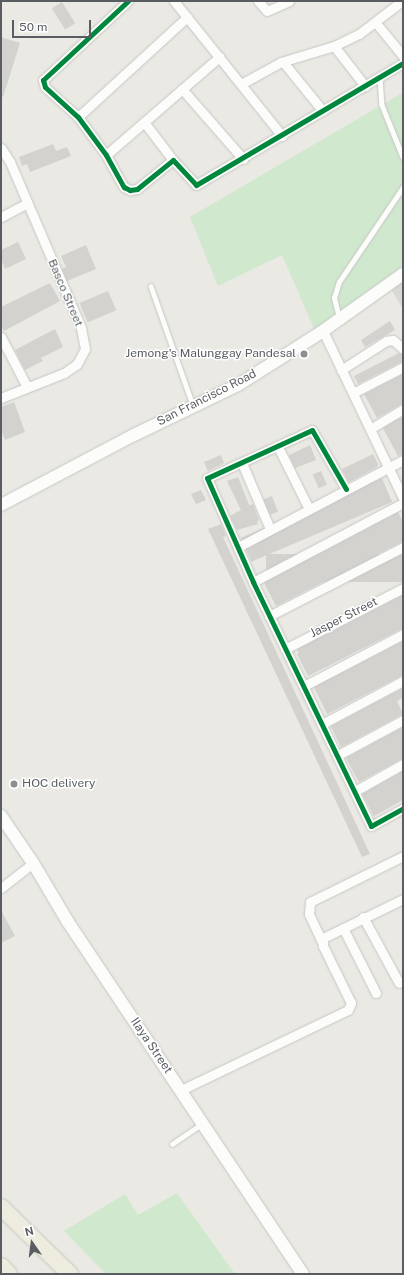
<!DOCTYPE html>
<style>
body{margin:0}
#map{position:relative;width:404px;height:1275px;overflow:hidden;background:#eae9e3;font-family:"Public Sans",sans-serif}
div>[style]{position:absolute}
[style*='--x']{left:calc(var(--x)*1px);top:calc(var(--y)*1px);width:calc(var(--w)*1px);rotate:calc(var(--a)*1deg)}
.industrial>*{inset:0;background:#d9d8d3}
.green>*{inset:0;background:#d0e8ce}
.building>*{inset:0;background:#d3d2ce;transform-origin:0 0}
.roads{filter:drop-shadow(0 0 1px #c6c7c5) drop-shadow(0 0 1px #c6c7c5)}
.lane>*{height:4.5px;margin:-2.25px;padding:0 2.25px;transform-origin:2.25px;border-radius:2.25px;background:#fcfcfb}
.street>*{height:9px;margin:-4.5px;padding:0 4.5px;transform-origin:4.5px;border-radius:4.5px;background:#fcfcfb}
.secondary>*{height:12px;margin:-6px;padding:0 6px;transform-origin:6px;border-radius:6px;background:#fcfcfb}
.highway>*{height:16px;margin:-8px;padding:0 8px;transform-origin:8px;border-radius:8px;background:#eeecdf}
.cycleway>*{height:5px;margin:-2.5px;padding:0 2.5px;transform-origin:2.5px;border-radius:2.5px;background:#00873e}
.dots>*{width:11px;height:11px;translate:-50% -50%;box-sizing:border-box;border:2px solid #fff;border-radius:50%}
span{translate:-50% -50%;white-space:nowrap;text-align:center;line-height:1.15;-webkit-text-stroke:3px #fff;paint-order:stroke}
.street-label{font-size:12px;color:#595d62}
.poi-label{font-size:12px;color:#595d62}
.right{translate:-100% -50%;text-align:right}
.left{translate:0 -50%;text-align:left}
.frame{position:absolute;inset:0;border:2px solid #595d62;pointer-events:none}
.north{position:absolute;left:12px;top:1223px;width:40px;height:40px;-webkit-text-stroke:3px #fff;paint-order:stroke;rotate:346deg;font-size:11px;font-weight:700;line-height:16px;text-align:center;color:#595d62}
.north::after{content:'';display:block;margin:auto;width:14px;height:18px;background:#595d62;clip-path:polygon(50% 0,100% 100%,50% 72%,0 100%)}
.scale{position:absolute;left:12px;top:20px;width:79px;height:18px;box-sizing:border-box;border:2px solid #595d62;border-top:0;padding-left:5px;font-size:12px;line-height:14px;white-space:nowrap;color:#595d62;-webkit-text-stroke:3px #fff;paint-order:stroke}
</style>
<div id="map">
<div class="industrial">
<div style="clip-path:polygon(403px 281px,403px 309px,391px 289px)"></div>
</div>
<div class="green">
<div style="clip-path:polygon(402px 93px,403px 266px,315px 331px,282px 255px,218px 286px,190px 217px)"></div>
<div style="clip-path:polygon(177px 1193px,235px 1274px,106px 1274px,64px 1231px,125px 1194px,138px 1215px)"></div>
</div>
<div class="building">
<div style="left:62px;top:2px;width:25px;height:12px;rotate:58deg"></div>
<div style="clip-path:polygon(1px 37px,20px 43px,3px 97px,1px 96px)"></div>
<div style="clip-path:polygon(53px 144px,56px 151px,67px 147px,71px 156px,30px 172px,27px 164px,22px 166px,19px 157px)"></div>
<div style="clip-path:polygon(18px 242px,26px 259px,5px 269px,1px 259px,1px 250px)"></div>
<div style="clip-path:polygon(86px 245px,96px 269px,67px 281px,62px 269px,66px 267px,61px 256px)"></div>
<div style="clip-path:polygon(50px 283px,60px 301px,4px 331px,1px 326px,1px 307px)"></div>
<div style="left:108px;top:291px;width:21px;height:31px;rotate:67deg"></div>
<div style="clip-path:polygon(390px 321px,395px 330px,365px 347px,361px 340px)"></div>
<div style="clip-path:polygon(55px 329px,63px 347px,41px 358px,43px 361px,25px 370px,15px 350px)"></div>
<div style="clip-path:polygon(399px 353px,403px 355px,403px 361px,358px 384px,354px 376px)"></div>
<div style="clip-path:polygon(403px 374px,403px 403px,377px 418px,364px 394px)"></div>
<div style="clip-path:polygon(14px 402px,25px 432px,5px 440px,1px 430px,1px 407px)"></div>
<div style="clip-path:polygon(403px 416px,403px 454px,398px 456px,383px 428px)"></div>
<div style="clip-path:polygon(310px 445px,316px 460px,295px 468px,289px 455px)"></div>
<div style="clip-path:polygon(373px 454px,378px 464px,377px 467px,349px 482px,342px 469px)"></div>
<div style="clip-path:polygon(221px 455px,224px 463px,208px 471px,204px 462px)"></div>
<div style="left:321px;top:471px;width:15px;height:9px;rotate:67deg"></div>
<div style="clip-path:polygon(238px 477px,249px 505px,253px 504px,259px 520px,257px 521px,258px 524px,237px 530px,230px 516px,241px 510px,227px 481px)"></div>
<div style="left:382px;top:478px;width:26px;height:153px;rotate:67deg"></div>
<div style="clip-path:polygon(201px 490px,206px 500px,196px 504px,191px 494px)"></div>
<div style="left:272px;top:496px;width:17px;height:9px;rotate:69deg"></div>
<div style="clip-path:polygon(398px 512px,403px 522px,403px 541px,276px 606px,264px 583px)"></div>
<div style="clip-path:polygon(221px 524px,226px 536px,223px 537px,370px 854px,362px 857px,208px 529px)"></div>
<div style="left:403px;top:554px;width:28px;height:137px;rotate:90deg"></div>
<div style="clip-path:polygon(403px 595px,403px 628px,308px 676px,297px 654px,299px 653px,297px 649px)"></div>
<div style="clip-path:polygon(403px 641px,403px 675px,327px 714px,314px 687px)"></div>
<div style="clip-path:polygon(403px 688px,403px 698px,397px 701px,403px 714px,341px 747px,331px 726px)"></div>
<div style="clip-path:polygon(403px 727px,403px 758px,359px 782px,346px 758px)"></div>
<div style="clip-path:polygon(403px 771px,403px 800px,374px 816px,362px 794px)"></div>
<div style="clip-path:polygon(1px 910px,15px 936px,1px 943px)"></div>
</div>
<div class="roads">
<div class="lane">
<div style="--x:380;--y:78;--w:27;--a:86"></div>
<div style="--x:382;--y:105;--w:56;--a:68"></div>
<div style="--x:151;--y:286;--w:126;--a:70.6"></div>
<div style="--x:339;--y:318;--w:21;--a:-104"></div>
<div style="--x:334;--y:298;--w:17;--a:-73"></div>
<div style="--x:339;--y:282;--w:115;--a:-56"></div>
<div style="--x:172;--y:1144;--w:36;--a:-34"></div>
</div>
<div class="street">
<div style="--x:128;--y:1;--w:116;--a:137.1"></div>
<div style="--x:43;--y:80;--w:7;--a:74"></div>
<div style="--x:45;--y:87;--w:45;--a:42.3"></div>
<div style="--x:78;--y:117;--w:47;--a:53.6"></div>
<div style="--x:106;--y:155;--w:37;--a:61"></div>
<div style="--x:124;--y:187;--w:7;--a:27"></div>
<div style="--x:130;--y:190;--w:7;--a:-8"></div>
<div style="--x:137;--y:189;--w:46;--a:-38.9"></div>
<div style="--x:173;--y:160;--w:34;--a:47"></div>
<div style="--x:196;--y:185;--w:240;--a:-30.5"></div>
<div style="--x:174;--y:1;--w:173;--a:51.3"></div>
<div style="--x:258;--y:1;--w:13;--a:48"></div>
<div style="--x:267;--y:11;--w:24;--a:-24"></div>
<div style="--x:376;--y:23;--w:43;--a:50.7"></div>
<div style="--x:334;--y:46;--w:51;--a:52.2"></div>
<div style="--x:283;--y:62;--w:63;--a:50.8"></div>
<div style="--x:241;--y:84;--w:46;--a:-28.8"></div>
<div style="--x:281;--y:62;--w:55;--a:-16.8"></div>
<div style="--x:334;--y:46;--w:28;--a:-26"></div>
<div style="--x:359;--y:34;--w:54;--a:-37.5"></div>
<div style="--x:182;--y:89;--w:93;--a:48.9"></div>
<div style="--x:78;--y:117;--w:148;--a:-42.5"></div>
<div style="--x:144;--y:122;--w:48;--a:52.7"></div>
<div style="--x:1;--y:148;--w:17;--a:57"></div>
<div style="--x:10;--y:162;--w:181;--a:66.8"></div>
<div style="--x:81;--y:328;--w:21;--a:79"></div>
<div style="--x:85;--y:349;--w:17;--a:118"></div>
<div style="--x:77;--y:364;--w:16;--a:145"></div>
<div style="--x:64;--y:373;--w:68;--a:158.4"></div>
<div style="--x:106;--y:155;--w:150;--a:-40.9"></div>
<div style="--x:1;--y:217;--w:30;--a:-28"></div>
<div style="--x:323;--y:331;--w:185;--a:64.4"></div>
<div style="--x:1;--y:337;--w:56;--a:62.5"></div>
<div style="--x:341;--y:370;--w:54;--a:-32.8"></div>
<div style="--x:386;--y:341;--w:7;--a:-8"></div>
<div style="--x:393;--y:340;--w:13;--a:42"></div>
<div style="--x:353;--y:393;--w:56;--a:-27.5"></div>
<div style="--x:370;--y:429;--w:39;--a:-31"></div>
<div style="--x:278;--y:447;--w:69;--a:63.4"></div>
<div style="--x:242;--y:463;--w:72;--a:67"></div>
<div style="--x:346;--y:489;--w:68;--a:-120"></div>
<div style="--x:312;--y:430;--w:115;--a:155.4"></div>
<div style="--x:207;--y:478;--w:114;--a:66.1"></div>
<div style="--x:253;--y:582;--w:271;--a:64.2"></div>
<div style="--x:371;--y:826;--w:37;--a:-29"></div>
<div style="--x:238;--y:547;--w:187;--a:-27.8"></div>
<div style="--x:253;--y:582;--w:170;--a:-27.8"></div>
<div style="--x:269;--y:616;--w:151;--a:-27.2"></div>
<div style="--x:285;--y:649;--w:133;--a:-27.3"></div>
<div style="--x:304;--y:686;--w:112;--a:-27.7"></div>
<div style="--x:322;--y:724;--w:92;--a:-28"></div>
<div style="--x:338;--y:755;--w:74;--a:-28.3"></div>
<div style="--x:355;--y:791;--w:55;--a:-29.4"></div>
<div style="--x:1;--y:888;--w:41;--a:-38"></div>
<div style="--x:363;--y:917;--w:75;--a:61.4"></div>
<div style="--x:343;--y:928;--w:73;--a:63.1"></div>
<div style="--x:322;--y:942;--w:31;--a:-115"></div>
<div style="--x:309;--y:914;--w:12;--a:-85"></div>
<div style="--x:310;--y:902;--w:104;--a:-26.3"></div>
<div style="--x:181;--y:1090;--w:185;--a:-25.6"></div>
<div style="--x:348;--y:1010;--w:8;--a:-67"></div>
<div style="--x:351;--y:1003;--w:64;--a:-116.2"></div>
<div style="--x:323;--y:946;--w:8;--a:-90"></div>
<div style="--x:323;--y:938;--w:89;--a:-26"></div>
</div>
<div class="secondary">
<div style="--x:1;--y:505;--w:150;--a:-27.8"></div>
<div style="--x:134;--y:435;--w:115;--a:-25.7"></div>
<div style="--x:238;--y:385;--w:101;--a:-32.4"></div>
<div style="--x:323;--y:331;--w:98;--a:-35.5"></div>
<div style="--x:1;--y:816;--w:57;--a:55.8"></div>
<div style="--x:33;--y:863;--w:69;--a:59.3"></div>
<div style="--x:68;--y:922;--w:423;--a:56.3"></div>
</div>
<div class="highway">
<div style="--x:1;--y:1207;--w:96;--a:44.2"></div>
<div style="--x:1;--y:1266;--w:11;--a:45"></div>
</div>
</div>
<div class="cycleway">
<div style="--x:128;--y:1;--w:116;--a:137.1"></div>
<div style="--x:43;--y:80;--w:7;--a:74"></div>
<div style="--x:45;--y:87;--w:45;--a:42.3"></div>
<div style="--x:78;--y:117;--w:47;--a:53.6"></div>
<div style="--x:106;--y:155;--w:37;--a:61"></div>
<div style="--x:124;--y:187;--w:7;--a:27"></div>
<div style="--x:130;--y:190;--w:7;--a:-8"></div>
<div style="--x:137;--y:189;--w:46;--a:-38.9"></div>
<div style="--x:173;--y:160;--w:34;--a:47"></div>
<div style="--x:196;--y:185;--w:240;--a:-30.5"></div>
<div style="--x:346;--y:489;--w:68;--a:-120"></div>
<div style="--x:312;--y:430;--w:115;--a:155.4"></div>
<div style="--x:207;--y:478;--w:114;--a:66.1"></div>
<div style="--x:253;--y:582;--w:271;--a:64.2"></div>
<div style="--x:371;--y:826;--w:37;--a:-29"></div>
</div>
<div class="dots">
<div style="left:304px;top:354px;background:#8c8e8f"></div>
<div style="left:14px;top:784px;background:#8c8e8f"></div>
</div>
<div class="street-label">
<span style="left:65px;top:293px;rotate:67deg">Basco Street</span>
<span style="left:207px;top:398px;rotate:-27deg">San Francisco Road</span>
<span style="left:344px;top:618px;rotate:-27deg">Jasper Street</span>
<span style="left:151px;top:1046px;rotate:56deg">Ilaya Street</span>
</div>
<div class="poi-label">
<span class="right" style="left:296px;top:354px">Jemong's Malunggay Pandesal</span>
<span class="left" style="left:22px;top:784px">HOC delivery</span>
</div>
<div class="frame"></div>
<div class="north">N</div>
<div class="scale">50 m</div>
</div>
